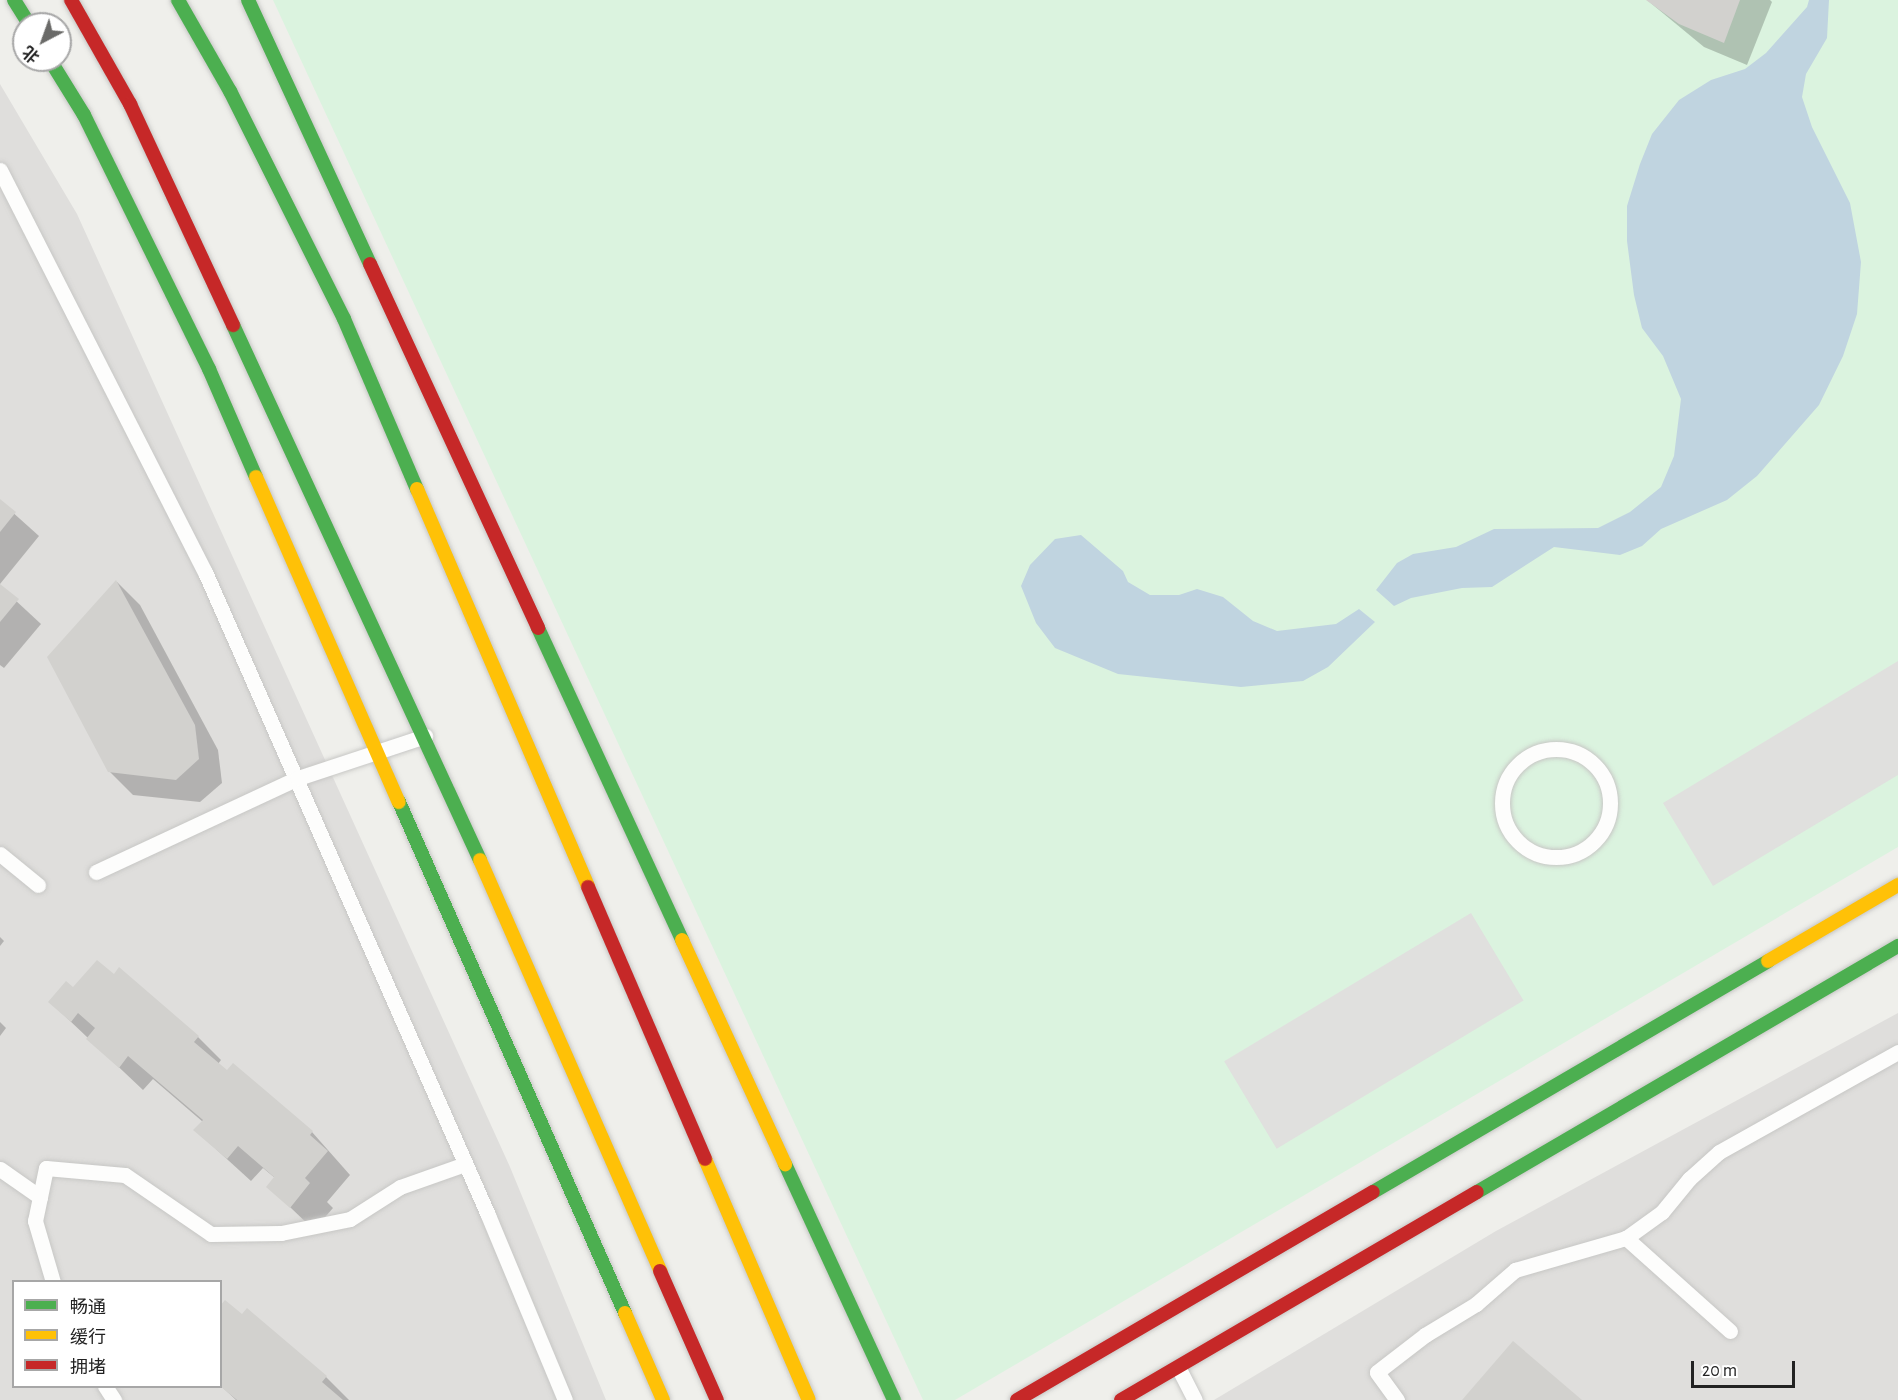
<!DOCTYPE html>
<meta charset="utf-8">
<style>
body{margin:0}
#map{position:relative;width:1898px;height:1400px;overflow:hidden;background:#efefeb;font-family:"Alegreya Sans","Noto Sans SC",sans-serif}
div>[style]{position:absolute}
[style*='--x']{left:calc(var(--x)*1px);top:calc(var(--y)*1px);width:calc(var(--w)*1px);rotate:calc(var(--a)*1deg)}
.residential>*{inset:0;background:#dfdedc}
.park>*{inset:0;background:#dbf3df}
.parking>*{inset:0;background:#e0e0de;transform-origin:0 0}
.water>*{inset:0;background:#c0d4e0}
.shadow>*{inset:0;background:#0003}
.building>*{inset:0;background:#d2d1ce}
.roads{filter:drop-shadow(0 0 2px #c7c7c5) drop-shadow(0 0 2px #c7c7c5)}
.lane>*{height:15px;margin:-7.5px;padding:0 7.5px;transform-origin:7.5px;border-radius:7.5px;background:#fdfdfc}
.lane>.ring{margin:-7.5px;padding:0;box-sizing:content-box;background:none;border:15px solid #fdfdfc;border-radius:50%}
.fast>*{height:14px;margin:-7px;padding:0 7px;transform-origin:7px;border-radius:7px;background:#4caf50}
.slow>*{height:14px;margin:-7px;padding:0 7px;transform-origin:7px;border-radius:7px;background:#ffc107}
.jam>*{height:14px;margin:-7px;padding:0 7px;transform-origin:7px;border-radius:7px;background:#c62828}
span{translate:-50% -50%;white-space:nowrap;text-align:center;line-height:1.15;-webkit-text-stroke:6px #fff;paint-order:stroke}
.legend{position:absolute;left:12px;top:1280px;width:210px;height:108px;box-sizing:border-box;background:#fff;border:2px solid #a7a7a7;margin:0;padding:8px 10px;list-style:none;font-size:18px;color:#222}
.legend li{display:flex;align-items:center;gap:12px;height:30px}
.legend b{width:30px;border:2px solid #a7a7a7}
.north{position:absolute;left:12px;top:12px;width:60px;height:60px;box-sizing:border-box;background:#fff;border:2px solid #a7a7a7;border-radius:50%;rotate:221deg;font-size:16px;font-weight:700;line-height:24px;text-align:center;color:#222}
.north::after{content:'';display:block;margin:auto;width:21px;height:27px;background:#6a6a68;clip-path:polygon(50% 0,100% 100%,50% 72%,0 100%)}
.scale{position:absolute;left:1691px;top:1361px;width:104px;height:27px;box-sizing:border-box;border:3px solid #222;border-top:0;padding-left:8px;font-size:18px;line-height:21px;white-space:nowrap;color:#222;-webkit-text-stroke:4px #fff;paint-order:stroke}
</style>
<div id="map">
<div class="residential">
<div style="clip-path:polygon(evenodd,0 84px,77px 214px,510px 1167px,606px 1400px,0 1400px,0 84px,14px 1282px,220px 1282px,220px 1386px,14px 1386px,14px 1282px)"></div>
<div style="clip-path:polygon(1898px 1013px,1898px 1400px,1214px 1400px,1496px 1231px)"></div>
</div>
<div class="park">
<div style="clip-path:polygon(273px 0,1898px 0,1898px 847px,955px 1400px,923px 1400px)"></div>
</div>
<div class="parking">
<div style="clip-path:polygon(1898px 661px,1898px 775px,1713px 886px,1663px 803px)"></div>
<div style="left:1471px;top:913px;width:102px;height:288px;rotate:59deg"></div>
</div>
<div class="water">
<div style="clip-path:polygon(1809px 0,1829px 0,1827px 38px,1806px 74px,1802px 97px,1812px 127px,1850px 203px,1861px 262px,1857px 314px,1843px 356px,1819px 405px,1757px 476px,1727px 500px,1661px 529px,1642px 546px,1620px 555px,1554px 547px,1492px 587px,1462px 588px,1411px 598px,1394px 606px,1376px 590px,1397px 563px,1413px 554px,1456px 547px,1494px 529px,1598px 528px,1630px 512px,1661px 487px,1674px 456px,1681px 399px,1663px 356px,1642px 328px,1634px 295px,1627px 241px,1627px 206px,1640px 164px,1652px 134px,1679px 100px,1711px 80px,1745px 69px,1766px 53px,1807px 7px)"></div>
<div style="clip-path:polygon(1081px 535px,1123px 571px,1128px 582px,1150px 595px,1179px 595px,1197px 589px,1223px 597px,1253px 621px,1277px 631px,1336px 624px,1359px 609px,1375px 622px,1328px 667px,1303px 681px,1241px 687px,1118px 674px,1055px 648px,1036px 623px,1021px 586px,1030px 565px,1055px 539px)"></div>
</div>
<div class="shadow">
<div style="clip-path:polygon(1647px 0,1770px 0,1772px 2px,1747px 65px,1704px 47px)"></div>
<div style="clip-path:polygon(0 501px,39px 536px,0 584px)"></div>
<div style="clip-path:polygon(117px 582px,140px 605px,218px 750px,222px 783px,200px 802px,133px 795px,109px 771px)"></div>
<div style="clip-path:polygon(0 586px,41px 624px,4px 668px,0 665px)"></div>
<div style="clip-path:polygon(0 937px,4px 941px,0 946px)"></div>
<div style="clip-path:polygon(74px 989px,198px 1037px,221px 1060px,218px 1064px,312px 1132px,350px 1175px,327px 1202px,333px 1208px,314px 1230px,268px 1186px,275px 1178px,263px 1168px,251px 1181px,195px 1130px,203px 1122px,153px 1079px,143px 1090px,50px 1002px)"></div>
<div style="clip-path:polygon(0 1022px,6px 1028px,0 1036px)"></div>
<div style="clip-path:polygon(247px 1310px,326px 1377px,349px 1400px,236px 1400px,220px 1385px)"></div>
</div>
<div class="building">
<div style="clip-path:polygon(1646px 0,1740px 0,1724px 43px,1679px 24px)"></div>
<div style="clip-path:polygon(0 499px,16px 512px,0 532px)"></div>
<div style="clip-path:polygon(116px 580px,195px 725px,199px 759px,176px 780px,108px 772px,47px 657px)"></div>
<div style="clip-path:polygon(0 584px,19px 599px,0 622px)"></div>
<div style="clip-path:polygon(97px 960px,114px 974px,119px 967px,199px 1036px,194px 1042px,227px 1070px,233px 1063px,313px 1131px,310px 1135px,328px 1151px,305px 1178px,310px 1183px,290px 1208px,266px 1187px,274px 1177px,238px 1146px,227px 1159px,193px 1130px,203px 1120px,128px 1056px,119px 1068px,86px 1039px,95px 1028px,78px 1013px,71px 1022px,48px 1002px,66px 981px,73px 987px)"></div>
<div style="clip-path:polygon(225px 1300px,242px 1314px,247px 1308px,327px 1376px,322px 1382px,343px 1400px,237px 1400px,220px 1386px,220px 1306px)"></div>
<div style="clip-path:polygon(1513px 1341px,1582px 1400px,1462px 1400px)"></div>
</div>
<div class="roads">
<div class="lane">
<div style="--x:0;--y:170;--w:451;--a:63"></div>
<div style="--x:205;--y:572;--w:703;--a:66.24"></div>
<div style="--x:488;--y:1215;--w:200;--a:67.4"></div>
<div class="ring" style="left:1502px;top:749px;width:93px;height:93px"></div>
<div style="--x:0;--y:854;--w:49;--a:39.2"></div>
<div style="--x:96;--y:872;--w:223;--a:-25"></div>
<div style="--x:298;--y:778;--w:134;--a:-18.3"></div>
<div style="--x:0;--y:1169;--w:49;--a:35"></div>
<div style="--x:53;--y:1282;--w:64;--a:-106.4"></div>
<div style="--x:35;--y:1221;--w:54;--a:-78.3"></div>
<div style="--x:46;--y:1168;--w:79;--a:5.1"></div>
<div style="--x:125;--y:1175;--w:104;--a:34.5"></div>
<div style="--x:211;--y:1234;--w:70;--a:-0.8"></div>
<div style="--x:281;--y:1233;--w:70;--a:-11.5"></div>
<div style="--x:350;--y:1219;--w:59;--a:-32.6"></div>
<div style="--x:400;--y:1187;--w:69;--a:-19.5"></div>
<div style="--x:1730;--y:1331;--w:140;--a:-138.2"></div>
<div style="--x:1626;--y:1238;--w:44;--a:-35.8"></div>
<div style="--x:1662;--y:1212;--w:43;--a:-50.7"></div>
<div style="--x:1689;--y:1179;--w:40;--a:-42"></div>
<div style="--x:1719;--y:1152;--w:205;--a:-29.2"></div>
<div style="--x:1178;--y:1367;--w:37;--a:63"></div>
<div style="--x:105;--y:1386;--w:17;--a:57"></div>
<div style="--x:1397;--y:1400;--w:34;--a:-126"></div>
<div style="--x:1377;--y:1372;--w:61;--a:-37.6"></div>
<div style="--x:1425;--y:1335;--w:60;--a:-31.3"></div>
<div style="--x:1476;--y:1304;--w:52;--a:-41.1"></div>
<div style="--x:1515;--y:1270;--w:116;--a:-16.1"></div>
</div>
<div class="fast">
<div style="--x:14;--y:0;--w:28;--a:58"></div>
<div style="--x:178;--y:0;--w:105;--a:60.3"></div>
<div style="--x:230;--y:91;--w:255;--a:63.4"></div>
<div style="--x:344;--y:319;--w:185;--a:66.8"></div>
<div style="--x:248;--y:0;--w:291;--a:65.2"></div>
<div style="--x:50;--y:60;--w:65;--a:58.3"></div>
<div style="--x:84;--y:115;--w:283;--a:63.8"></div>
<div style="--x:209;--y:369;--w:118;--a:66.5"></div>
<div style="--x:233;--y:325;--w:589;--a:65.22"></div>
<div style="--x:538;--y:628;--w:344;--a:65.2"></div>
<div style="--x:399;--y:802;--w:559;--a:66.14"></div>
<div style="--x:785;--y:1164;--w:260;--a:65.2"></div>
<div style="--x:1373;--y:1192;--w:458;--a:-30.3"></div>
<div style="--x:1477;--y:1192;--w:488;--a:-30.3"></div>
</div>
<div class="slow">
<div style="--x:256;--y:477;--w:355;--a:66.3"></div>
<div style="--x:417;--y:489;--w:433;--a:66.7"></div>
<div style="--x:480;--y:860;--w:449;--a:66.3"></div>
<div style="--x:682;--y:940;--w:247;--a:65.3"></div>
<div style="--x:1768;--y:961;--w:151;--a:-30.3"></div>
<div style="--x:705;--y:1159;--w:262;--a:66.7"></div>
<div style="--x:625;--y:1313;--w:95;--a:66.4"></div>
</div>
<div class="jam">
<div style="--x:71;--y:0;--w:120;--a:60.4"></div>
<div style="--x:130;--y:104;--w:244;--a:65"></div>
<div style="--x:370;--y:264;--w:401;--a:65.2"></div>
<div style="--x:588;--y:887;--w:296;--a:66.7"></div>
<div style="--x:660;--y:1271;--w:141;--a:66.2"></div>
<div style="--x:1017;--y:1400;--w:412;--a:-30.3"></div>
<div style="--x:1121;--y:1400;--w:412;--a:-30.3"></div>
</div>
</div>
<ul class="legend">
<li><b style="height:8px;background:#4caf50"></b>畅通</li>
<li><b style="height:8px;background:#ffc107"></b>缓行</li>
<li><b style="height:8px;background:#c62828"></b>拥堵</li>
</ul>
<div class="north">北</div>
<div class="scale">20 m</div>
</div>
